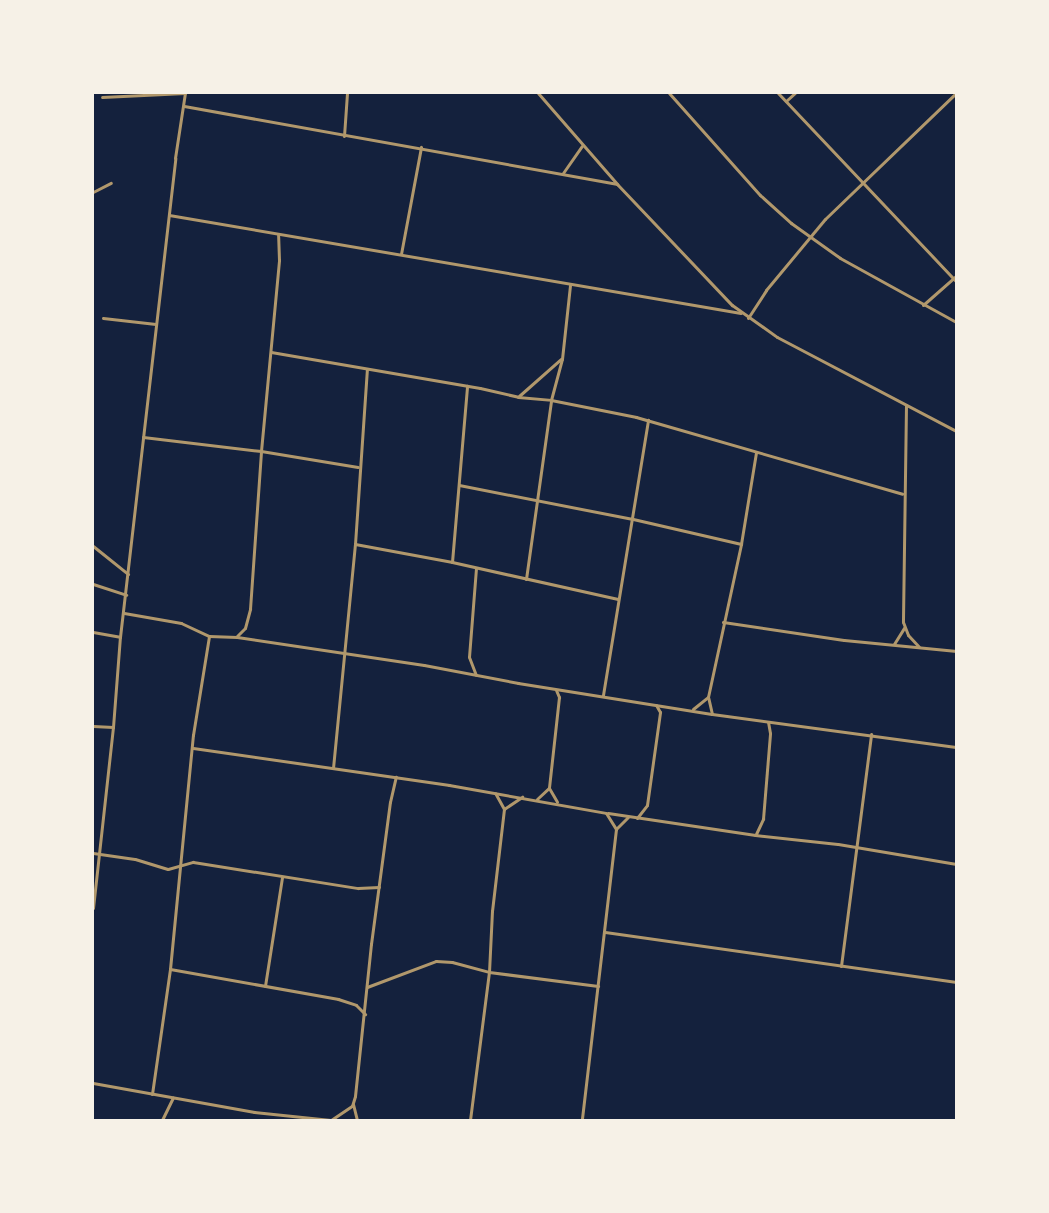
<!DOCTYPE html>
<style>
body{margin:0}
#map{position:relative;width:1049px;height:1213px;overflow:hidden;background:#14213d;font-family:Merriweather,serif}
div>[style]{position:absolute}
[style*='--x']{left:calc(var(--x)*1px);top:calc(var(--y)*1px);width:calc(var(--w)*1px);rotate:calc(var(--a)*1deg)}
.minor>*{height:3px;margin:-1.5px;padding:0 1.5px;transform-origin:1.5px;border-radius:1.5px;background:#b1986c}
span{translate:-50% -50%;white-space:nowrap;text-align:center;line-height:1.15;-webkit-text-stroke:4.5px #f6f1e7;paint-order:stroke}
.frame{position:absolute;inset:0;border:94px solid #f6f1e7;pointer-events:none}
</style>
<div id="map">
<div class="minor">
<div style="--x:538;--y:93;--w:121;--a:49"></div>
<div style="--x:617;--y:184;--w:167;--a:46.5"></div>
<div style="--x:732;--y:305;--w:55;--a:35.4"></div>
<div style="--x:777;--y:337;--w:202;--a:27.7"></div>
<div style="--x:669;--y:93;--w:137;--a:48.3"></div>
<div style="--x:760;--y:195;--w:42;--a:42.1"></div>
<div style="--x:791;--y:223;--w:60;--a:35.5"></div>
<div style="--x:840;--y:258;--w:132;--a:28.9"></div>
<div style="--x:778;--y:93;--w:259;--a:46.6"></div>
<div style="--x:786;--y:101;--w:12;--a:-42"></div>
<div style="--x:184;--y:106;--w:439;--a:10.2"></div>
<div style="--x:344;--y:136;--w:43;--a:-86"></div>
<div style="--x:563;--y:173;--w:33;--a:-55"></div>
<div style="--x:93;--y:192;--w:20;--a:-27"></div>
<div style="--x:169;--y:215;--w:580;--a:9.72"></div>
<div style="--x:401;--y:254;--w:109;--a:-79.4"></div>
<div style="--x:923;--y:305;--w:44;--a:-41.3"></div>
<div style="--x:103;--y:318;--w:53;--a:6.5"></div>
<div style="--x:748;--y:318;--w:33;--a:-57"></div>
<div style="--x:766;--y:290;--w:92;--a:-50.3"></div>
<div style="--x:825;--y:219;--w:182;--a:-43.9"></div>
<div style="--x:271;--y:352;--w:212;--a:9.8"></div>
<div style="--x:480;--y:388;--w:39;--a:13"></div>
<div style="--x:518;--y:397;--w:33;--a:5"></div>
<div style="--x:551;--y:400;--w:87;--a:11.3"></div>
<div style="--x:636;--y:417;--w:277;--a:16.1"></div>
<div style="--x:519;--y:396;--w:56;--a:-41.4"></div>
<div style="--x:906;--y:405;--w:217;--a:90.8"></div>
<div style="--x:903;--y:622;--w:14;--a:69"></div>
<div style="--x:908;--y:635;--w:16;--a:47"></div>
<div style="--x:143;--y:437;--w:119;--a:6.8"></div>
<div style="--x:261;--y:451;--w:98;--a:9.4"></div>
<div style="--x:459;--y:485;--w:177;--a:11.1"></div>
<div style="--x:633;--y:519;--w:111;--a:13"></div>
<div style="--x:355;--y:544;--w:99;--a:10.5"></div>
<div style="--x:452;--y:562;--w:170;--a:12.6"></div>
<div style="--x:93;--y:546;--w:45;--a:38.7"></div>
<div style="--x:452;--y:562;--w:177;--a:-85.1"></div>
<div style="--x:476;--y:568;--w:89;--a:94.5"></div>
<div style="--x:469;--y:657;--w:19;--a:69"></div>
<div style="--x:526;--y:579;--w:181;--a:-82"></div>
<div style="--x:551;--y:400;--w:42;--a:-75"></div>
<div style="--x:562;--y:359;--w:74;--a:-83.8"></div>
<div style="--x:93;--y:584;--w:35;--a:18"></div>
<div style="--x:124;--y:613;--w:58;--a:10"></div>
<div style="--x:181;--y:623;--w:31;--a:25"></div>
<div style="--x:209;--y:636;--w:28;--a:2"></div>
<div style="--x:237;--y:637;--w:189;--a:8.5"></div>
<div style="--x:424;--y:665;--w:96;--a:10.8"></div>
<div style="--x:518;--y:683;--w:196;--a:9.1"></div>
<div style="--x:712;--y:714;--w:246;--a:7.7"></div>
<div style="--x:723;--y:622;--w:122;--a:8.5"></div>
<div style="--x:844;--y:640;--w:113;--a:5.6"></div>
<div style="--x:93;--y:632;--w:27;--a:10"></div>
<div style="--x:237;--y:636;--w:11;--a:-45"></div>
<div style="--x:245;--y:628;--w:20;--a:-75"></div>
<div style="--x:250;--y:609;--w:158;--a:-86"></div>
<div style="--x:261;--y:451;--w:192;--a:-84.6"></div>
<div style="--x:279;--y:260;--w:25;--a:-92"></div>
<div style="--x:894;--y:644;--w:19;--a:-58"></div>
<div style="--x:556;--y:690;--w:8;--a:67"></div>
<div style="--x:559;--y:697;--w:92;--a:96.3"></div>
<div style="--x:549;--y:788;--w:16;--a:60"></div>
<div style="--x:603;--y:695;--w:279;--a:-80.7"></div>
<div style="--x:693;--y:709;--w:19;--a:-39"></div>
<div style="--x:712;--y:714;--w:17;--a:-103"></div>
<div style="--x:708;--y:697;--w:157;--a:-77.8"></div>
<div style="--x:741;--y:544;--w:93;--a:-80.7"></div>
<div style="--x:93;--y:726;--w:20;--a:3"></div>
<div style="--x:193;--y:748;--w:259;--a:8.2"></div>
<div style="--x:449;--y:785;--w:159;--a:10.1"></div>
<div style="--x:606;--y:813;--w:19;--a:58"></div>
<div style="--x:616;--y:829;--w:293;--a:96.7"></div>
<div style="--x:333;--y:768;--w:225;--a:-84.4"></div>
<div style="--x:355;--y:544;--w:175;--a:-86.1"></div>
<div style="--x:537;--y:799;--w:16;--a:-43"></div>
<div style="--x:504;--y:809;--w:22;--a:-34"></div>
<div style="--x:608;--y:813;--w:149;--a:8.5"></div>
<div style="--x:755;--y:835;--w:83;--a:6.2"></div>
<div style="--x:838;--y:844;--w:120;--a:9.6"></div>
<div style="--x:637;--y:818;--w:16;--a:-52"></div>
<div style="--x:647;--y:805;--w:94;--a:-82"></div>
<div style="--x:660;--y:712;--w:8;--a:-120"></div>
<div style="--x:616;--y:829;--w:17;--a:-45"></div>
<div style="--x:756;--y:834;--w:17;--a:-65"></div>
<div style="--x:763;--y:819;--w:86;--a:-85.3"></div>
<div style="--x:770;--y:733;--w:11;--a:-100"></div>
<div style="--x:93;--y:853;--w:42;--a:8.1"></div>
<div style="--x:135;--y:859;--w:34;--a:17"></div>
<div style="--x:168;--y:869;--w:26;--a:-16"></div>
<div style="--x:193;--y:862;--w:167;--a:9"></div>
<div style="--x:358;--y:888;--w:21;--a:-3"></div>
<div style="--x:93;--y:908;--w:182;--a:-83.7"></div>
<div style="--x:113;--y:727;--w:90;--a:-85.6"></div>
<div style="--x:120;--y:637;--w:482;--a:-83.4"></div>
<div style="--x:175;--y:158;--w:66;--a:-81.3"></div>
<div style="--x:185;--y:93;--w:83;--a:177.2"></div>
<div style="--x:605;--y:932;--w:355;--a:8.1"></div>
<div style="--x:841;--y:966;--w:234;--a:-82.6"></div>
<div style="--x:170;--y:969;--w:171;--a:10.1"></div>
<div style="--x:338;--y:999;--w:19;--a:18"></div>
<div style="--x:356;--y:1005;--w:13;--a:45"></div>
<div style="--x:265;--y:986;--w:110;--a:-81.1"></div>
<div style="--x:367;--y:987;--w:74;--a:-20.6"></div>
<div style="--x:436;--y:961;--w:16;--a:4"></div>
<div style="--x:452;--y:962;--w:38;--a:15"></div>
<div style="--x:489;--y:972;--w:61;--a:-87.2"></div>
<div style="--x:492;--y:911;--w:103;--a:-83.3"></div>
<div style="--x:504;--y:809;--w:18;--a:-119"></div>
<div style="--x:93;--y:1083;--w:164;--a:10.2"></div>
<div style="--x:254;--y:1112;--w:77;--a:5.9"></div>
<div style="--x:152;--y:1094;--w:126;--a:-81.8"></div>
<div style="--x:170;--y:969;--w:235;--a:-84.4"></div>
<div style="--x:193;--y:735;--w:100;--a:-80.8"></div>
<div style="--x:353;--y:1104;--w:16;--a:76"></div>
<div style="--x:162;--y:1120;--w:25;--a:-64"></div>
<div style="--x:331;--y:1120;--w:25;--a:-34"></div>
<div style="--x:352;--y:1106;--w:10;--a:-73"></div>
<div style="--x:355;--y:1096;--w:153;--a:-84"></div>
<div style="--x:371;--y:944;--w:143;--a:-82.4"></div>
<div style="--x:390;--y:802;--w:26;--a:-77"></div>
<div style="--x:470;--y:1120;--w:149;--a:-82.7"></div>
<div style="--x:489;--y:972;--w:110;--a:7.3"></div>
</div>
<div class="frame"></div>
</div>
